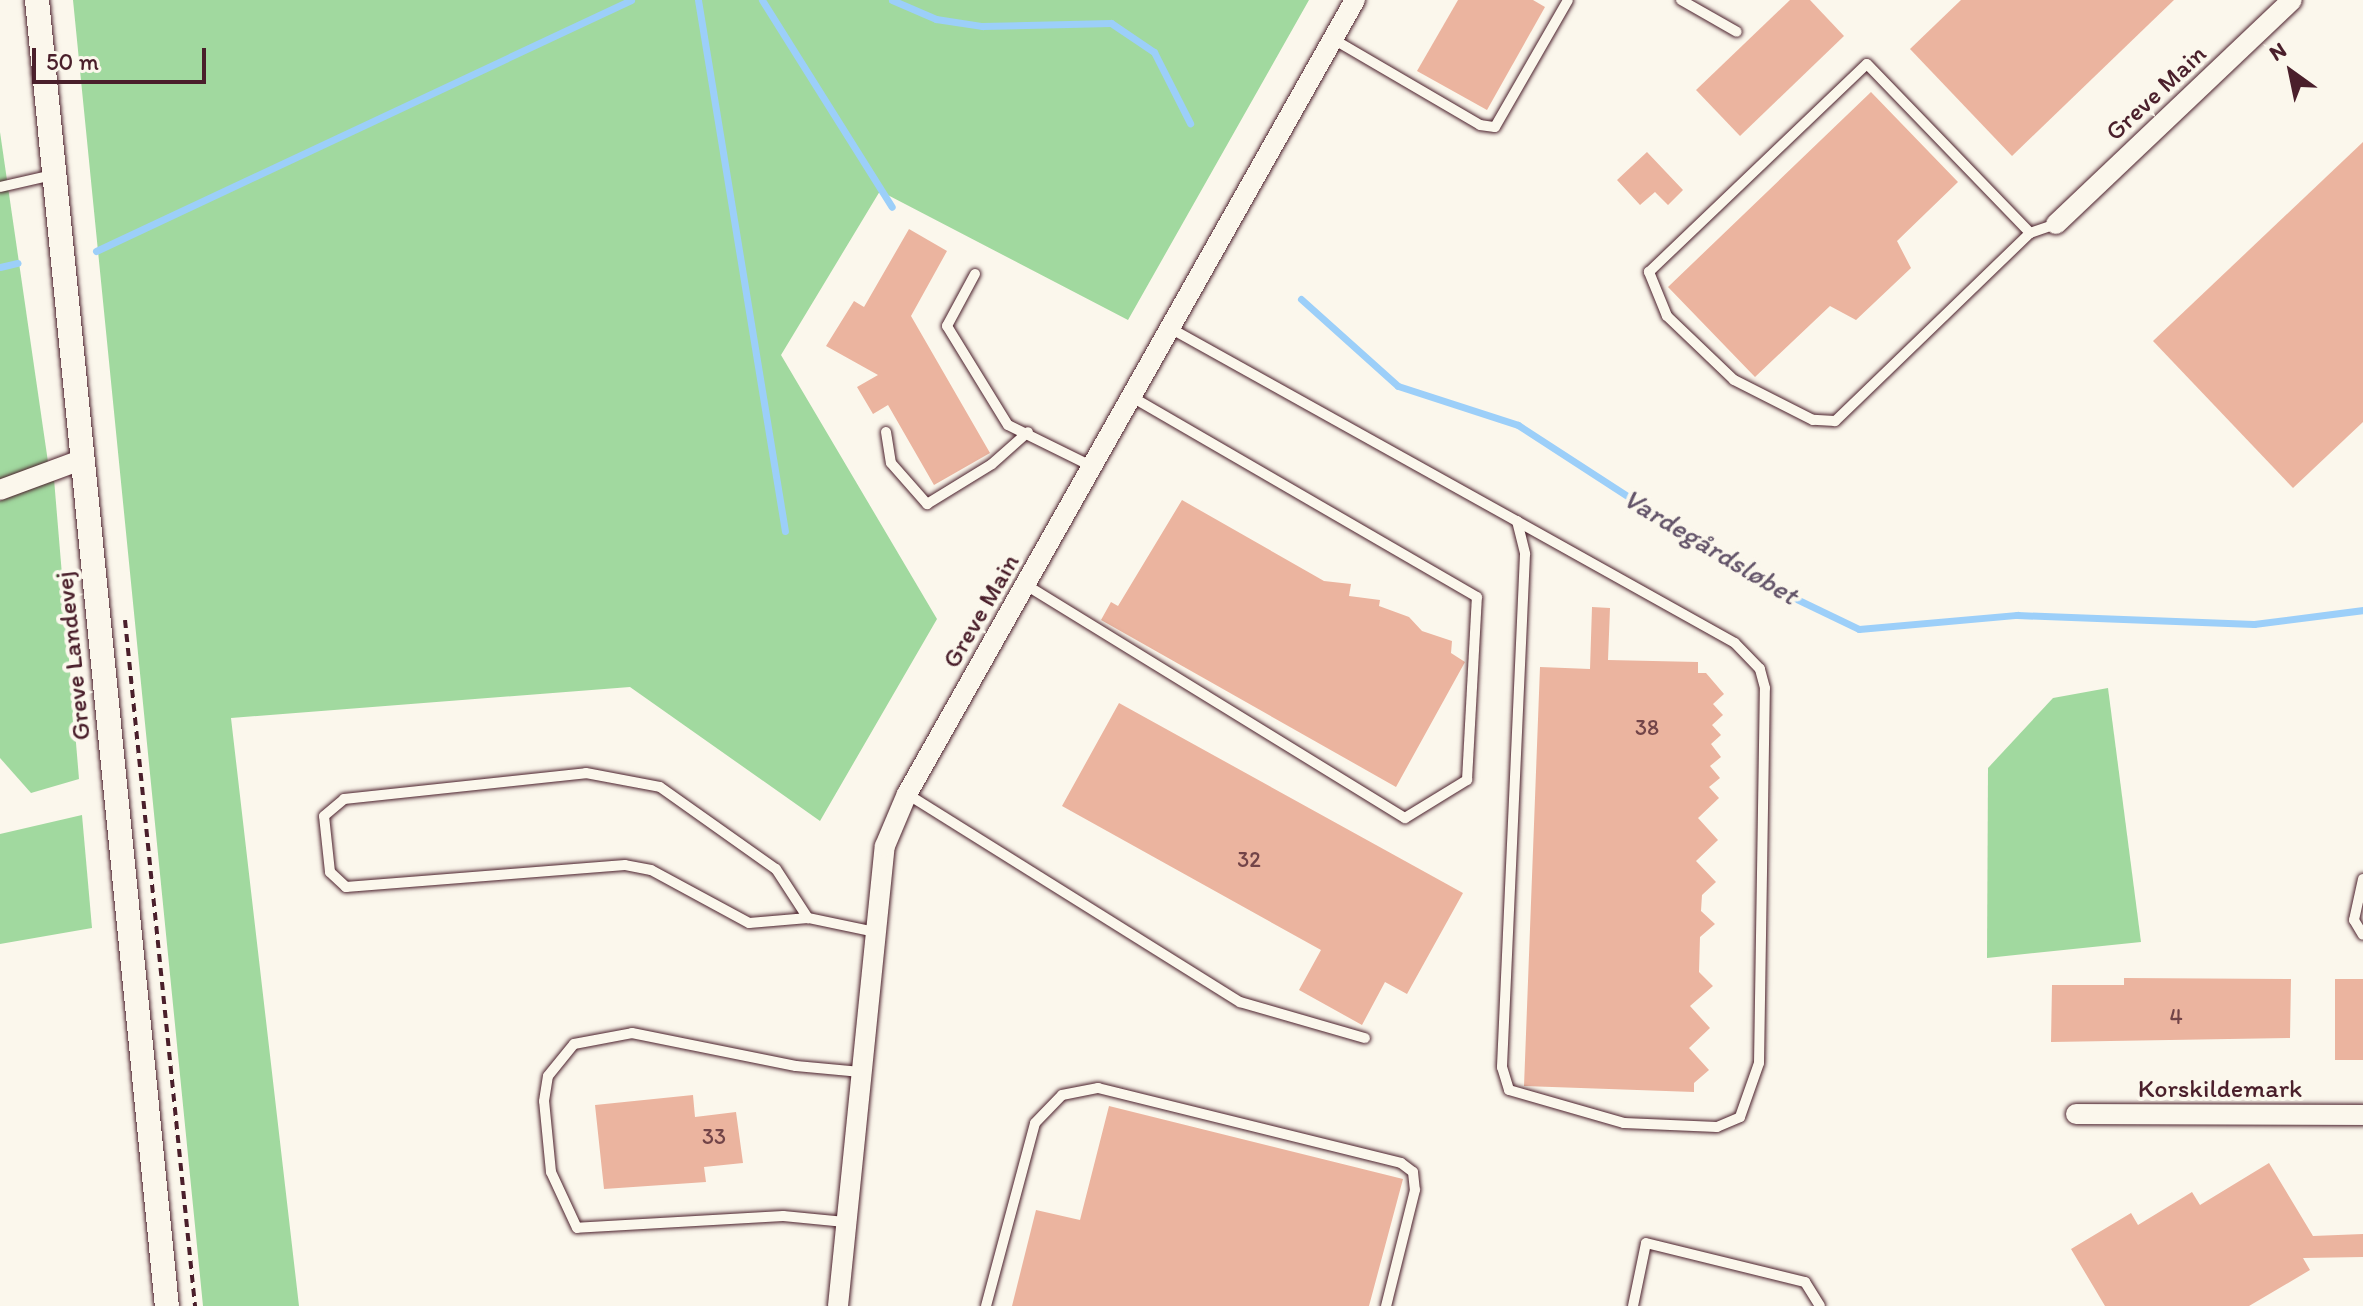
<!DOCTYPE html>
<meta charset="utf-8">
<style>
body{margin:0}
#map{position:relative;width:2363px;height:1306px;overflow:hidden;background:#fbf7ec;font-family:Itim,sans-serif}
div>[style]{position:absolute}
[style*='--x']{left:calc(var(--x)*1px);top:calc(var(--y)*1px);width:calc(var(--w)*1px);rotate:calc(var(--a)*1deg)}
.green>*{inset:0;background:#a1d99f}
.stream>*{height:7px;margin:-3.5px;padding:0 3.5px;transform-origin:3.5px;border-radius:3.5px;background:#9ccff9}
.building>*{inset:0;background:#ebb49f;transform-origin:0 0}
.path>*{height:4px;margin-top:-2px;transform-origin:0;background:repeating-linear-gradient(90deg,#4a1f2b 0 8px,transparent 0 14px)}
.roads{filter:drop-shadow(0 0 2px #4a1f2b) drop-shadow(0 0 2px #4a1f2b)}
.service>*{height:10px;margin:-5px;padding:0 5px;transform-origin:5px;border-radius:5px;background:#fbf7ec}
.minor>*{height:20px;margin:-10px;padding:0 10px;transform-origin:10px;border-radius:10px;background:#fbf7ec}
.tertiary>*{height:24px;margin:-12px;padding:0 12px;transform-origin:12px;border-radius:12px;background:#fbf7ec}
span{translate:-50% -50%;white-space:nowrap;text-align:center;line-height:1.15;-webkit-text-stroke:8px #fbf7ec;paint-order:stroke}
.number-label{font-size:22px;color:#724448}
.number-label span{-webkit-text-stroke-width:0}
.street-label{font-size:26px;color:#4a1f2b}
.water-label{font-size:28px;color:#635469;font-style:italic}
.north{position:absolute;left:2251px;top:32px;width:80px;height:80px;-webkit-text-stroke:6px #fbf7ec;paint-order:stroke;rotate:327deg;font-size:22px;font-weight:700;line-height:32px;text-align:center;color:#4a1f2b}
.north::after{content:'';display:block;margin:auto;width:28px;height:36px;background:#4a1f2b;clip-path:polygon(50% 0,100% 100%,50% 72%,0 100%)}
.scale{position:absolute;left:32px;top:48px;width:174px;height:36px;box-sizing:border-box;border:4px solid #4a1f2b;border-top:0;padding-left:10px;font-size:24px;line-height:28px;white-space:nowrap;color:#4a1f2b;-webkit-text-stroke:6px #fbf7ec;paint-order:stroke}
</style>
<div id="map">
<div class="green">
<div style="clip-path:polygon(73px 0,1309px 0,1128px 320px,880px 191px,781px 355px,937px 619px,820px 821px,630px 687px,231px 718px,299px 1306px,203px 1306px)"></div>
<div style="clip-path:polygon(0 132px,48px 462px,0 481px)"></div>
<div style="clip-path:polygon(54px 479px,79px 779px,31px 793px,0 758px,0 501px)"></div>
<div style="clip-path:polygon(2108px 688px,2141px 942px,1987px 958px,1988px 768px,2053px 698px)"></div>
<div style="clip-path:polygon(82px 815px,92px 928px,0 944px,0 834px)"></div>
</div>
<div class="stream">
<div style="--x:698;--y:0;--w:538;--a:80.7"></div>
<div style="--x:762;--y:0;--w:244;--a:57.9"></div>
<div style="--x:892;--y:0;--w:48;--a:23.4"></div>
<div style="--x:936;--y:19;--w:47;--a:8.7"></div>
<div style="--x:982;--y:26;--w:129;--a:-1.3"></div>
<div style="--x:1111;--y:23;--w:52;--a:34"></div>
<div style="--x:1154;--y:52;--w:80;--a:63.1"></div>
<div style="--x:96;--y:251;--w:591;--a:-25.13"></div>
<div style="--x:0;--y:267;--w:18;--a:-13"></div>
<div style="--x:1301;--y:299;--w:130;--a:41.9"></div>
<div style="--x:1398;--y:386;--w:126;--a:18"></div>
<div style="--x:1518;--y:425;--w:283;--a:33"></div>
<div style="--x:1755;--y:579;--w:115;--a:25.7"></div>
<div style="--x:1859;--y:629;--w:159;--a:-5.1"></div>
<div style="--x:2017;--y:615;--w:237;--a:2.2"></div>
<div style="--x:2254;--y:624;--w:110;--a:-7.3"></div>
</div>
<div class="building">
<div style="clip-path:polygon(1458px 0,1533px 0,1545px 7px,1487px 110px,1417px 71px)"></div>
<div style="clip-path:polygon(1790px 0,1810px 0,1844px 36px,1740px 136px,1696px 90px)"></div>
<div style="clip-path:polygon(1961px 0,2174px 0,2012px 156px,1910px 49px)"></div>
<div style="clip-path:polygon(1871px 92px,1958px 182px,1897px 241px,1911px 268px,1856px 320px,1830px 306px,1755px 377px,1668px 287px)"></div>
<div style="clip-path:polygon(2363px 142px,2363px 422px,2293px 488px,2153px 341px)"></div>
<div style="clip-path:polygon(1647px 152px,1683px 190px,1668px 205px,1655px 192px,1640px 205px,1617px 180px)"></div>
<div style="clip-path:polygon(909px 229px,947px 251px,911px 316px,990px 453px,934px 485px,888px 405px,873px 414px,857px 387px,878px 375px,826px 346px,854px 301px,864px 307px)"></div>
<div style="clip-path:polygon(1182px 500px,1324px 581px,1351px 584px,1349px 596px,1380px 600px,1379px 606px,1409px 617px,1422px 631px,1452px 641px,1451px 653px,1465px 662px,1396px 787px,1101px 620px,1111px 602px,1118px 606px)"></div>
<div style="clip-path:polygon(1592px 607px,1610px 608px,1608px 660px,1698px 662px,1698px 673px,1706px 673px,1724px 694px,1713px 704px,1723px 715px,1712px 725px,1721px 735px,1711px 744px,1721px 757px,1710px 766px,1720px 778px,1709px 787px,1719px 798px,1698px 818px,1718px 840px,1696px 861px,1716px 882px,1702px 895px,1701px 911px,1715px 924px,1700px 937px,1699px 972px,1713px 986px,1690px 1006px,1710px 1028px,1689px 1048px,1709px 1070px,1694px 1083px,1694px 1092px,1524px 1086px,1540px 667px,1590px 669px)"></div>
<div style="clip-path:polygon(1119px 703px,1463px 893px,1407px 994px,1385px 982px,1362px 1025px,1299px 990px,1321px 950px,1062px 806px)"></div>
<div style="clip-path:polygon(2124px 978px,2291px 979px,2290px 1038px,2051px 1042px,2052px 985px,2124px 985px)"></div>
<div style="left:2335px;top:979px;width:28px;height:81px"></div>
<div style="clip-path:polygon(693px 1095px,695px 1117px,736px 1112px,743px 1163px,704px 1167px,706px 1182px,604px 1189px,595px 1105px)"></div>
<div style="clip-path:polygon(1109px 1106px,1403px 1179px,1369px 1306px,1012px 1306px,1036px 1210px,1080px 1220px)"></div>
<div style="clip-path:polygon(2269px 1163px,2313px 1236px,2363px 1234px,2363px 1257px,2303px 1258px,2310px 1270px,2249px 1306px,2105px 1306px,2071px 1249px,2131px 1213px,2138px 1225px,2192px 1192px,2200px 1205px)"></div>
</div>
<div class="path">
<div style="--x:125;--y:620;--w:690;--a:84.17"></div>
</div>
<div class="roads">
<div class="service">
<div style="--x:1681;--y:0;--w:64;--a:29.7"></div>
<div style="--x:1333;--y:39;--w:170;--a:30.3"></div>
<div style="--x:1480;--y:125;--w:15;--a:8"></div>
<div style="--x:1495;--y:127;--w:146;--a:-60.1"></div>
<div style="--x:1867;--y:64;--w:235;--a:46"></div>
<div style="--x:2030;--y:233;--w:271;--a:136"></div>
<div style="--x:1835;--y:421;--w:22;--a:-177"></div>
<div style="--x:1813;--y:420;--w:89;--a:-153.1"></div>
<div style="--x:1734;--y:380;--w:93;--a:-136.3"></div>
<div style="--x:1667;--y:316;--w:48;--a:-112.2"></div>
<div style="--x:1649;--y:272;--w:301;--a:-43.7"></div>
<div style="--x:0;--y:187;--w:54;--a:-12.8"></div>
<div style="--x:2030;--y:233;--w:28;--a:-19"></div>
<div style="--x:975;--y:274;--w:59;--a:118.3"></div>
<div style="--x:947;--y:326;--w:116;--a:58.4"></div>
<div style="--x:1008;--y:425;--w:95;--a:26.3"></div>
<div style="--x:1170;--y:328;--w:397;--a:29.1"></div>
<div style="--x:1517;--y:521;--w:34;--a:76"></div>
<div style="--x:1525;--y:554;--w:514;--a:92.57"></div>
<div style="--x:1502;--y:1067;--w:24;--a:73"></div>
<div style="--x:1509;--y:1090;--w:120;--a:16"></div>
<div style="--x:1624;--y:1123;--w:93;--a:2.5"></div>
<div style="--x:1717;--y:1127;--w:25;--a:-23"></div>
<div style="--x:1740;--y:1117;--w:57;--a:-70.6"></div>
<div style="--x:1759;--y:1063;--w:375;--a:-89.1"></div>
<div style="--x:1765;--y:688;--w:20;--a:-105"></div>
<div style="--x:1760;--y:669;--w:36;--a:-134"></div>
<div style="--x:1735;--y:643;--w:250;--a:-150.8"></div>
<div style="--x:886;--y:432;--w:31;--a:81"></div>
<div style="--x:891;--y:463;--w:55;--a:48.7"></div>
<div style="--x:927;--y:504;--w:76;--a:-31.6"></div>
<div style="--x:992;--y:464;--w:48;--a:-41.6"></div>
<div style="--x:1026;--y:585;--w:445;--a:31.6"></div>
<div style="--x:1405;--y:818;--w:73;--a:-31.5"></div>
<div style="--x:1467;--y:780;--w:183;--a:-86.9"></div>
<div style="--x:1477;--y:597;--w:399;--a:-149.9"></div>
<div style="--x:907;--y:794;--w:393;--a:32"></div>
<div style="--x:1240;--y:1002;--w:130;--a:16.1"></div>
<div style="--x:2363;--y:879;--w:42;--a:102.4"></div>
<div style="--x:2354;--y:920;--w:17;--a:59"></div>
<div style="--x:808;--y:918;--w:59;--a:175.2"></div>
<div style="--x:749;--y:923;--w:111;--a:-151.6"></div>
<div style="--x:651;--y:870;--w:26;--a:-169"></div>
<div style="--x:625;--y:865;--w:280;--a:175.5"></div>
<div style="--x:346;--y:887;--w:22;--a:-137"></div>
<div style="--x:330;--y:872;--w:56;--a:-96.1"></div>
<div style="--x:324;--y:816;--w:26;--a:-40"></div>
<div style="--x:344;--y:799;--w:243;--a:-6.1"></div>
<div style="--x:586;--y:773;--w:75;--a:10.7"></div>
<div style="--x:660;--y:787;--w:142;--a:35.3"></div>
<div style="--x:776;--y:869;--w:59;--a:56.9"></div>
<div style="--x:808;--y:918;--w:68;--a:11.8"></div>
<div style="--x:845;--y:1222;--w:62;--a:-174.5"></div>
<div style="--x:783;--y:1216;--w:206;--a:176.7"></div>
<div style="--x:577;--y:1228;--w:62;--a:-114.9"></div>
<div style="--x:551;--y:1172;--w:71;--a:-95.6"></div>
<div style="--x:544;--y:1101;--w:25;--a:-81"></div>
<div style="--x:548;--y:1076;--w:41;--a:-50.9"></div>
<div style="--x:574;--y:1044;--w:59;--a:-10.7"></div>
<div style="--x:632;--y:1033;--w:167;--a:11.4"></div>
<div style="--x:796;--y:1066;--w:65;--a:5.3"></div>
<div style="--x:986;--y:1306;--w:189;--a:-75"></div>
<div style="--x:1035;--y:1123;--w:39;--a:-46"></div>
<div style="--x:1062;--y:1095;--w:37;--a:-11"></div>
<div style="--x:1098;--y:1088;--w:312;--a:13.9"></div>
<div style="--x:1401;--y:1163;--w:15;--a:37"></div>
<div style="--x:1413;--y:1172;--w:18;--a:84"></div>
<div style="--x:1415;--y:1190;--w:120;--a:104"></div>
<div style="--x:1633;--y:1306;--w:64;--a:-78.3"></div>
<div style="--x:1646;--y:1243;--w:164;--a:13.8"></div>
<div style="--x:1805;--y:1282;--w:28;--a:58"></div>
</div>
<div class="minor">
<div style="--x:2056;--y:224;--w:325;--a:-43.5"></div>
<div style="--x:0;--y:490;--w:86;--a:-20.3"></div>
<div style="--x:2076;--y:1114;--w:287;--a:0.2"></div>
<div style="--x:838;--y:1306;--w:462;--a:-84.2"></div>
<div style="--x:885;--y:846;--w:56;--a:-67.1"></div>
<div style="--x:907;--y:794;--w:912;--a:-60.57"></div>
</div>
<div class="tertiary">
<div style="--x:37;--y:0;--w:1312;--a:84.32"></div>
</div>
</div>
<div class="number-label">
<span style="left:1647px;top:728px">38</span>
<span style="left:1249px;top:860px">32</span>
<span style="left:2176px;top:1017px">4</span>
<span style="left:714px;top:1137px">33</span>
</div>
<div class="street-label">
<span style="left:2156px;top:93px;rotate:-43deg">Greve Main</span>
<span style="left:981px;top:611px;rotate:-60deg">Greve Main</span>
<span style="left:73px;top:656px;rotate:-96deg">Greve Landevej</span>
<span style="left:2220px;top:1089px">Korskildemark</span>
</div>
<div class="water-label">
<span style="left:1711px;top:546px;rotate:31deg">Vardegårdsløbet</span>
</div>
<div class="north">N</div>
<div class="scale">50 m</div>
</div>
